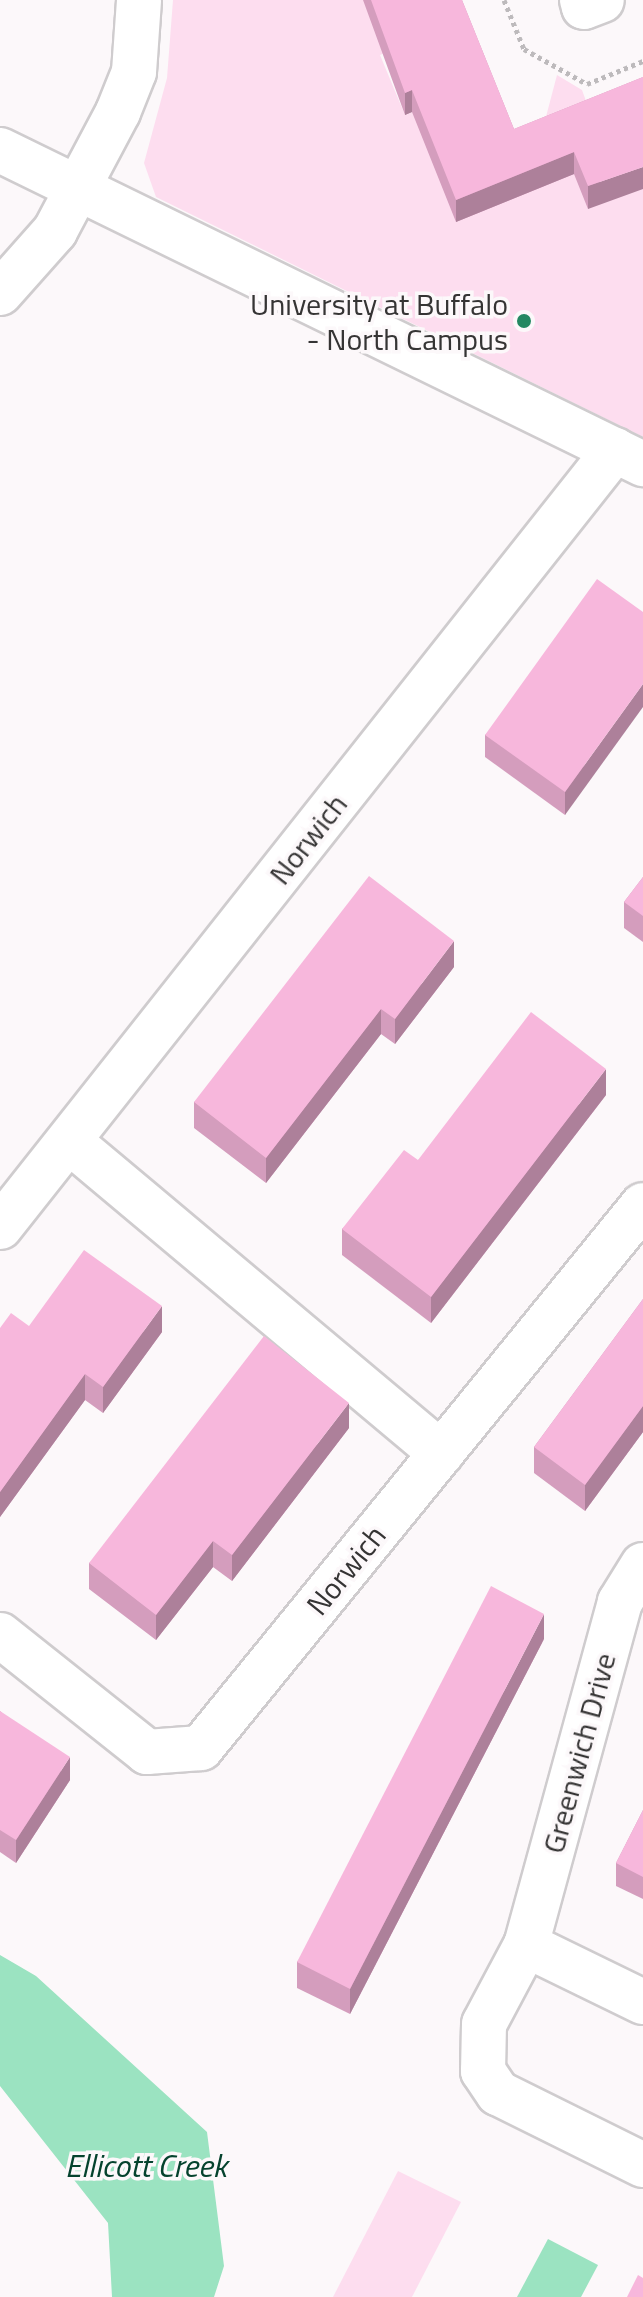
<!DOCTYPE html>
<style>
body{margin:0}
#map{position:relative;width:643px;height:2297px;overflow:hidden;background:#fcf8fa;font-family:"Titillium Web",sans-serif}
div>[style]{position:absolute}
.green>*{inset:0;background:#fdddef}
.water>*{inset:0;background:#9be3c1}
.path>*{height:5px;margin-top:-2.5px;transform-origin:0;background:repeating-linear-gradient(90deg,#bdbabc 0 4px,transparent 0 8px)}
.roads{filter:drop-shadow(2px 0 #cfccce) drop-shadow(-2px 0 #cfccce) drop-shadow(0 2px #cfccce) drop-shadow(0 -2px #cfccce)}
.minor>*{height:44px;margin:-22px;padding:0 22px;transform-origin:22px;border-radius:22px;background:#fff}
.wall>*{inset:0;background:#d49dbd}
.shaded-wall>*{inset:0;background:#ad809a}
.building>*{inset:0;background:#f7b7dc}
.dots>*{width:22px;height:22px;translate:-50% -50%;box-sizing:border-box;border:4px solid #fcf8fa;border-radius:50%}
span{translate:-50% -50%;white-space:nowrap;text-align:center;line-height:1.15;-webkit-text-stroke:7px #fcf8fa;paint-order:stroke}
.poi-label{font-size:30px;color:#353434}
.right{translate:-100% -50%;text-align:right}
.street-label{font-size:30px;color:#353434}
.water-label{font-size:32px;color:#05432e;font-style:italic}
</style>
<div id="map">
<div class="green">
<i style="clip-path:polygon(173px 0,379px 0,399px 47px,380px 55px,405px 115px,423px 108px,538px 147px,557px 75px,582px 90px,593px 120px,643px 172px,643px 437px,156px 197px,144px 163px,167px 78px)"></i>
<i style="clip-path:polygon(398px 2171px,461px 2202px,412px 2297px,333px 2297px)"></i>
</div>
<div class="water">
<i style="clip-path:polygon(0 1955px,36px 1976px,207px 2132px,224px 2266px,214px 2297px,112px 2297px,108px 2223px,0 2086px)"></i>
<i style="clip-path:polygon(548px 2239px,598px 2265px,581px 2297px,517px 2297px)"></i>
</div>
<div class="path">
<i style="left:504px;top:0;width:53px;rotate:67.8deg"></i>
<i style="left:524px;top:49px;width:72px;rotate:29.1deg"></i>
<i style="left:587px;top:84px;width:61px;rotate:-22.3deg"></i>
</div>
<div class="roads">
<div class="minor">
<i style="left:582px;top:0;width:7px;rotate:74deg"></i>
<i style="left:584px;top:7px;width:19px;rotate:-21deg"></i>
<i style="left:0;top:150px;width:716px;rotate:26.03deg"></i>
<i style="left:0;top:293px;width:83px;rotate:-48.4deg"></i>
<i style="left:55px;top:231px;width:135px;rotate:-62.1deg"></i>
<i style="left:118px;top:112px;width:43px;rotate:-68.2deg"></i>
<i style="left:134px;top:72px;width:72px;rotate:-86deg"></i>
<i style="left:69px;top:1141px;width:486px;rotate:40deg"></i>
<i style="left:0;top:1227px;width:991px;rotate:-51.64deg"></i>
<i style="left:643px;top:1565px;width:44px;rotate:121.9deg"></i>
<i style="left:620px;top:1602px;width:356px;rotate:105.3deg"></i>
<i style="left:526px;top:1945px;width:89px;rotate:118deg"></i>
<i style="left:484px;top:2024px;width:47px;rotate:91.2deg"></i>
<i style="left:483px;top:2071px;width:27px;rotate:56deg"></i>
<i style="left:498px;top:2093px;width:162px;rotate:26.4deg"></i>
<i style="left:0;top:1635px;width:188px;rotate:38.5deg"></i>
<i style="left:147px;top:1752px;width:54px;rotate:-4.2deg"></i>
<i style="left:201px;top:1748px;width:700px;rotate:-50.85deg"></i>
<i style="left:526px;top:1945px;width:130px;rotate:26deg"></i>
</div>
</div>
<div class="wall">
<i style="clip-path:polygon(363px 0,462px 0,514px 129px,643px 77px,588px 209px,574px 174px,456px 222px,412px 112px,405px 115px)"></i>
<i style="clip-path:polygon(643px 612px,565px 815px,485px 757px,485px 735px)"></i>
<i style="clip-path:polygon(643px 877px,643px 942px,624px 928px,624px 902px)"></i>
<i style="clip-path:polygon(454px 967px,395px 1044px,381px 1034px,266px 1183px,194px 1128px,194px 1102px)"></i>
<i style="clip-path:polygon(606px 1095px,431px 1323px,342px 1255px,342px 1229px,418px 1160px)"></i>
<i style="clip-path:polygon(643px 1299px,643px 1432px,585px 1511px,534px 1473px,534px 1447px)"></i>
<i style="clip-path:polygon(0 1328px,162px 1332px,103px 1413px,85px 1400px,0 1517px)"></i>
<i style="clip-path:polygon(349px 1428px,232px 1581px,213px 1567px,156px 1640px,89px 1589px,89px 1563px)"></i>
<i style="clip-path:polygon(544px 1639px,350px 2014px,297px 1988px,297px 1962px)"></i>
<i style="clip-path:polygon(0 1711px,70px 1780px,16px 1863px,0 1852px)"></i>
<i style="clip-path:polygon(643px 1810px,643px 1899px,616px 1886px,616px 1863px)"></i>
</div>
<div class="shaded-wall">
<i style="clip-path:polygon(412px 90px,412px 112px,405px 115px,405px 93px)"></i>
<i style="clip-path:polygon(574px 152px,574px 174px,456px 222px,456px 200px)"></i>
<i style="clip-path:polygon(643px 167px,643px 189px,588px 209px,588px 186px)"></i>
<i style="clip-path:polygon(643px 684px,643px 707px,565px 815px,565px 792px)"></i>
<i style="clip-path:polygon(454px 941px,454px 967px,395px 1044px,395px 1019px)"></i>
<i style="clip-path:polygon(381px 1009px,381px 1034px,266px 1183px,266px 1158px)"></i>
<i style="clip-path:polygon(606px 1069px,606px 1095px,431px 1323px,431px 1297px)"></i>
<i style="clip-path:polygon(162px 1306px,162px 1332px,103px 1413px,103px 1387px)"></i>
<i style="clip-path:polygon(85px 1374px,85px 1400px,0 1517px,0 1492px)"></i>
<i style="clip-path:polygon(349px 1403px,349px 1428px,232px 1581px,232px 1555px)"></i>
<i style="clip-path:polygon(643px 1406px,643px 1432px,585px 1511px,585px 1485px)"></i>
<i style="clip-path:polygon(213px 1541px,213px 1567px,156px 1640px,156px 1615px)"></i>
<i style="clip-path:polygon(544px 1614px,544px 1639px,350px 2014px,350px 1989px)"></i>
<i style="clip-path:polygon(70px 1757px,70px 1780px,16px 1863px,16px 1840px)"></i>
</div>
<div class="building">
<i style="clip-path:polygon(371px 0,462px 0,514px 129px,643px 77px,643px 167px,588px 186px,574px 152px,456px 200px,412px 90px,405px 93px)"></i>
<i style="clip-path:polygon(597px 579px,643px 612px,643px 684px,565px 792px,485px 735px)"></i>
<i style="clip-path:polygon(369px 876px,454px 941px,395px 1019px,381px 1009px,266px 1158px,194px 1102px)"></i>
<i style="clip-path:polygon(643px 877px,643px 916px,624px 902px)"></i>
<i style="clip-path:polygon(531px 1012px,606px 1069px,431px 1297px,342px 1229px,404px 1150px,418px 1160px)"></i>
<i style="clip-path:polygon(84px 1250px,162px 1306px,103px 1387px,85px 1374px,0 1492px,0 1328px,11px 1313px,29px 1326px)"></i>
<i style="clip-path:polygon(643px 1299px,643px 1406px,585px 1485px,534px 1447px)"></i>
<i style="clip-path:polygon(264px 1336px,349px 1403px,232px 1555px,213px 1541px,156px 1615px,89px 1563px)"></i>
<i style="clip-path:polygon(491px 1586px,544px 1614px,350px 1989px,297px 1962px)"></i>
<i style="clip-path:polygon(0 1711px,70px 1757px,16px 1840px,0 1830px)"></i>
<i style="clip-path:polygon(643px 1810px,643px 1877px,616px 1863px)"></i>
<i style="clip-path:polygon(638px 2275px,643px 2278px,643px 2297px,627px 2297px)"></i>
</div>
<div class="dots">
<i style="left:524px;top:321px;background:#248862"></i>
</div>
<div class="poi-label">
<span class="right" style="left:508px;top:321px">University at Buffalo<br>- North Campus</span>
</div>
<div class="street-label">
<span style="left:308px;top:839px;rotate:-52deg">Norwich</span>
<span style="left:346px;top:1570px;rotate:-51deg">Norwich</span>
<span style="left:579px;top:1753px;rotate:-75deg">Greenwich Drive</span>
</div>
<div class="water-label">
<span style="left:146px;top:2165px">Ellicott Creek</span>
</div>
</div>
